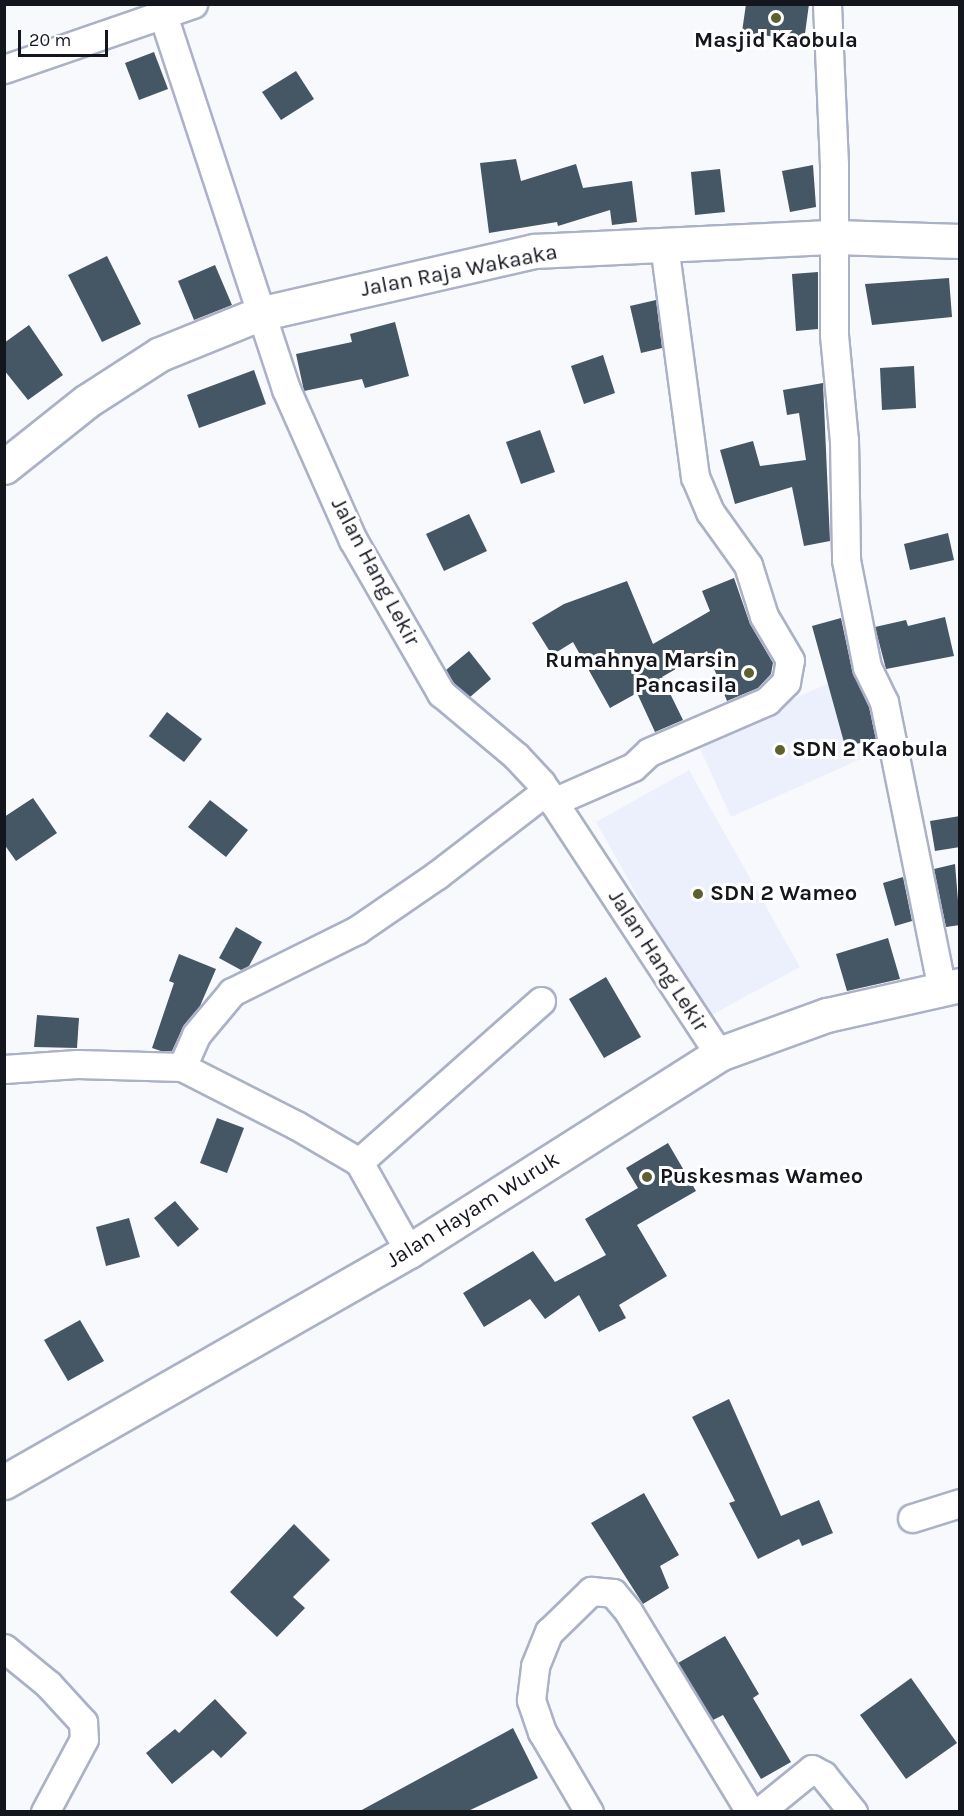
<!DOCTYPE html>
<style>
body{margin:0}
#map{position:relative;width:964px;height:1816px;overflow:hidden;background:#f8f9fd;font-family:Karla,sans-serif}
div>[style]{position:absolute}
.built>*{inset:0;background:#ecf0fc}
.building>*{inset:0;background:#455664}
.roads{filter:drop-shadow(2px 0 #abb1c6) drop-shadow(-2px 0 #abb1c6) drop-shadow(0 2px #abb1c6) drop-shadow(0 -2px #abb1c6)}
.minor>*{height:27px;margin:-13.5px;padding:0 13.5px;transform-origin:13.5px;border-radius:13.5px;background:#fff}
.tertiary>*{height:33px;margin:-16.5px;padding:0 16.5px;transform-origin:16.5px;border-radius:16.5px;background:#fff}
.dots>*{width:16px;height:16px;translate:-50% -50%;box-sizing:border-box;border:3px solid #fff;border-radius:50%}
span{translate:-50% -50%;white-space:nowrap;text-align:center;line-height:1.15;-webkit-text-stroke:6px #fff;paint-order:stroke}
.poi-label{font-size:22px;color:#14161e;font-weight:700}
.right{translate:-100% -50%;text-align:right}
.left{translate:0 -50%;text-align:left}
.street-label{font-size:22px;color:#14161e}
.frame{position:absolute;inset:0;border:6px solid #14161e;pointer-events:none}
.scale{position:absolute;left:18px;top:30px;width:90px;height:27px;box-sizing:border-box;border:3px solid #14161e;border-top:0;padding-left:8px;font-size:18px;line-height:21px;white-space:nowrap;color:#14161e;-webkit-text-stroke:4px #fff;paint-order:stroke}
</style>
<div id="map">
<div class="built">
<i style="clip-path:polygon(829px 683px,863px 758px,731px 817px,697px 742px)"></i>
<i style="clip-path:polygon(689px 770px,800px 967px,706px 1018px,596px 822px)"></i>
</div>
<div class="building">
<i style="clip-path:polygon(746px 4px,809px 4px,804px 41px,742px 32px)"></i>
<i style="clip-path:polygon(154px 52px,168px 89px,139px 100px,125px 63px)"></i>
<i style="clip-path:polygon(296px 71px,314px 99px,281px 120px,262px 92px)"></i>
<i style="clip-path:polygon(516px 159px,521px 181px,576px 164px,583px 188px,632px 181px,637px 222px,612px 225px,610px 210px,558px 226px,557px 222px,489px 233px,480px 163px)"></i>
<i style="clip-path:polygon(813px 165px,816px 207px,790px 212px,782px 171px)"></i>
<i style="clip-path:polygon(720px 169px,725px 212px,695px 215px,691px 172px)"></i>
<i style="clip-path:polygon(107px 256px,141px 324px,102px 342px,68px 275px)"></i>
<i style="clip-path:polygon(215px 265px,232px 305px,194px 320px,178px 281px)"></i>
<i style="clip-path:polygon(818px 272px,818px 329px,796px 331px,792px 274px)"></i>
<i style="clip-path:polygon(949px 278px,952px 317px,872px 325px,865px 284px)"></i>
<i style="clip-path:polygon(656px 300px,662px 348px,641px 353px,630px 306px)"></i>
<i style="clip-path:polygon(395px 322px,409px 376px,365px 388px,362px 379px,304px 391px,296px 354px,352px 342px,350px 334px)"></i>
<i style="clip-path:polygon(29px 325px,63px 375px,28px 400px,4px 370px,4px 343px)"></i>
<i style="clip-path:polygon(603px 355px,615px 393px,584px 404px,571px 366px)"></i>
<i style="clip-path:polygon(914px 366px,916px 408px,882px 410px,880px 368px)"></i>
<i style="clip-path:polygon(254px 370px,266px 404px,199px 428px,187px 395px)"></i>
<i style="clip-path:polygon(823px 383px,830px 541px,804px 546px,792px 487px,735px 504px,720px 450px,753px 441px,760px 466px,806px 460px,799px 413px,787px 415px,783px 390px)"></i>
<i style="clip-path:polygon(540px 430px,555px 472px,521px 484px,506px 442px)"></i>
<i style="clip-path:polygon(469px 514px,487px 551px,444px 571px,426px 534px)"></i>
<i style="clip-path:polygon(948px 533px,954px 560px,910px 570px,904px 544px)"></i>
<i style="clip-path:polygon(734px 578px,750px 624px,773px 663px,771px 674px,758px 688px,727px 701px,707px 651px,662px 677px,683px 720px,655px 732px,637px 693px,610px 708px,573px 642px,552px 655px,532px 623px,564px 604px,627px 581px,653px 644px,710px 611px,702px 591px)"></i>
<i style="clip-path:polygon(945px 617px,954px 656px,886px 669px,875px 627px,906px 620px,908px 626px)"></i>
<i style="clip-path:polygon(841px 618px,852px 670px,869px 707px,876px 740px,845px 746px,812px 626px)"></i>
<i style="clip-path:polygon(469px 651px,491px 679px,470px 697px,453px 683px,446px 670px)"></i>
<i style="clip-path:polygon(167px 712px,202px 739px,184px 762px,149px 736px)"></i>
<i style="clip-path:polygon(33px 798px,57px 833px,16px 861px,4px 844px,4px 817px)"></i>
<i style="clip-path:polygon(210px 800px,248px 830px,226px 857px,188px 827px)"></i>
<i style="clip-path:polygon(960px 816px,960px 847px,935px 851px,930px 821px)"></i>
<i style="clip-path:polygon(955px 864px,960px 925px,946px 927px,934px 869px)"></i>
<i style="clip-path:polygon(903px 877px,912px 921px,895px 926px,883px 883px)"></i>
<i style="clip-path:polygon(236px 927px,262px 942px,249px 966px,241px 970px,219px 958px)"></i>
<i style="clip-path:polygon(888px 938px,900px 979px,847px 991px,836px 954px)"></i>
<i style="clip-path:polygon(179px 954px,216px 969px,200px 1006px,184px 1025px,172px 1051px,161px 1051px,152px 1048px,174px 983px,169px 981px)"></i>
<i style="clip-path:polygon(606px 977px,641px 1037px,604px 1058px,569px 999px)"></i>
<i style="clip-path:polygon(37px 1015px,79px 1018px,77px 1048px,34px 1047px)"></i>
<i style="clip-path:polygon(217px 1118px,244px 1128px,227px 1173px,200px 1163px)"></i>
<i style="clip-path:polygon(668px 1143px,696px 1191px,637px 1225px,667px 1276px,619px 1305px,626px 1318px,599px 1332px,579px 1295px,545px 1319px,530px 1299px,484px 1327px,463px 1293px,533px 1251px,555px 1282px,606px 1255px,585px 1219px,638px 1188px,626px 1168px)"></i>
<i style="clip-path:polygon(175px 1201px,199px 1229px,178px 1247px,154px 1218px)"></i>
<i style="clip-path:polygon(129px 1218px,140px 1257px,106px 1266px,96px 1227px)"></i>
<i style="clip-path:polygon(80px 1320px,104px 1361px,68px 1381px,44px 1340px)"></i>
<i style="clip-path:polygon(729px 1399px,781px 1516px,819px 1500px,833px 1533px,802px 1546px,799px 1539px,758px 1559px,729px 1503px,735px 1501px,692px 1417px)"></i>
<i style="clip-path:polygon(644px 1493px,679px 1555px,660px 1566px,669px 1588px,643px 1604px,591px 1523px)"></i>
<i style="clip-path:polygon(294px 1524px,330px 1560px,293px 1597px,305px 1608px,277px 1637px,230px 1592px)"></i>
<i style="clip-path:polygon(725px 1636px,759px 1694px,753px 1698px,791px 1762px,761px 1779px,723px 1715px,713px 1720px,678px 1663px)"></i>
<i style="clip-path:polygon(911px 1678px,957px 1743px,906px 1779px,860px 1715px)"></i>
<i style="clip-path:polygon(215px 1699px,247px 1733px,221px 1758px,213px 1750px,172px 1784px,146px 1753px,175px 1729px,179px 1733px)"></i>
<i style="clip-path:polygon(513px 1728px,538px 1778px,466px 1812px,358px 1812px)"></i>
</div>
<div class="roads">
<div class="minor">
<i style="left:827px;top:4px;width:160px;rotate:87.5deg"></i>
<i style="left:834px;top:164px;width:171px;rotate:90deg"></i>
<i style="left:834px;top:335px;width:105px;rotate:84.6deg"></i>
<i style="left:844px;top:440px;width:120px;rotate:89deg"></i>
<i style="left:846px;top:560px;width:109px;rotate:78.9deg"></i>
<i style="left:867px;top:667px;width:39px;rotate:64deg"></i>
<i style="left:884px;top:702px;width:293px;rotate:78.6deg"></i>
<i style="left:163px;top:15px;width:394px;rotate:71.8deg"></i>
<i style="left:286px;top:389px;width:165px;rotate:66.1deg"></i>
<i style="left:353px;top:540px;width:177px;rotate:60.1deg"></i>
<i style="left:441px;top:693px;width:98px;rotate:40deg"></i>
<i style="left:516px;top:756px;width:37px;rotate:47deg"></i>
<i style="left:541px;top:783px;width:324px;rotate:56.7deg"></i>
<i style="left:4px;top:69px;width:200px;rotate:-19deg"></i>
<i style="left:553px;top:802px;width:87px;rotate:-23.6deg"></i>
<i style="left:633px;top:767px;width:22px;rotate:-43deg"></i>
<i style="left:649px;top:752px;width:129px;rotate:-23.4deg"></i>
<i style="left:767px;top:701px;width:27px;rotate:-45deg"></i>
<i style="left:786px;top:682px;width:22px;rotate:-80deg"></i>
<i style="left:790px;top:660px;width:51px;rotate:-120.6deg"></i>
<i style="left:764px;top:616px;width:53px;rotate:-107.4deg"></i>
<i style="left:748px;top:565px;width:65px;rotate:-125.6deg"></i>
<i style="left:710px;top:512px;width:38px;rotate:-113deg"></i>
<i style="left:695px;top:477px;width:235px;rotate:-97.6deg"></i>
<i style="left:182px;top:1067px;width:35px;rotate:-66deg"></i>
<i style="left:196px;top:1035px;width:56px;rotate:-50.1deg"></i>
<i style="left:232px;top:992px;width:140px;rotate:-26.4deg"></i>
<i style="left:357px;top:930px;width:97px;rotate:-34.5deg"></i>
<i style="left:437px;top:875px;width:138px;rotate:-37.6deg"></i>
<i style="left:4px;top:1069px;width:73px;rotate:-3.9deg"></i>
<i style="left:77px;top:1064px;width:105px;rotate:1.6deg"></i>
<i style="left:182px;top:1067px;width:128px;rotate:27deg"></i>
<i style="left:296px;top:1125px;width:73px;rotate:30.4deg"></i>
<i style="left:359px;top:1162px;width:243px;rotate:-41.5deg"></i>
<i style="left:359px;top:1162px;width:102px;rotate:60.7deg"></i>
<i style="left:912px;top:1518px;width:50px;rotate:-17.4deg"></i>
<i style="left:4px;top:1648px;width:57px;rotate:39.3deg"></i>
<i style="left:48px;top:1684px;width:52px;rotate:47.4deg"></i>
<i style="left:83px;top:1722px;width:17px;rotate:87deg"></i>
<i style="left:84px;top:1739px;width:83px;rotate:118.1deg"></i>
<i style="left:589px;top:1812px;width:93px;rotate:-120.4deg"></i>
<i style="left:542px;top:1732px;width:34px;rotate:-109deg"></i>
<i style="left:531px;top:1700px;width:34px;rotate:-83deg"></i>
<i style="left:535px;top:1666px;width:37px;rotate:-68deg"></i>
<i style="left:549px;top:1632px;width:59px;rotate:-44.3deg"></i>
<i style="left:591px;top:1591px;width:22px;rotate:5deg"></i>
<i style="left:613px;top:1593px;width:23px;rotate:50deg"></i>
<i style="left:628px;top:1611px;width:235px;rotate:58.7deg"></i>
<i style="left:759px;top:1812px;width:68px;rotate:-39.1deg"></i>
<i style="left:812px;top:1769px;width:13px;rotate:29deg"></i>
<i style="left:823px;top:1775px;width:48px;rotate:51deg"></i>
</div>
<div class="tertiary">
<i style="left:4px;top:467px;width:106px;rotate:-38.5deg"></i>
<i style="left:87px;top:401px;width:87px;rotate:-32.8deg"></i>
<i style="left:160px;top:354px;width:107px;rotate:-22deg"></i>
<i style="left:259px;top:314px;width:282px;rotate:-12.9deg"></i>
<i style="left:534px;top:251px;width:301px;rotate:-2.7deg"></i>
<i style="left:835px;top:237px;width:125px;rotate:1.8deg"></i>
<i style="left:4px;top:1482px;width:466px;rotate:-29.7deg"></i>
<i style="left:409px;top:1251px;width:367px;rotate:-32.4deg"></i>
<i style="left:719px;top:1054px;width:115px;rotate:-19.9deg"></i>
<i style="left:827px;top:1015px;width:136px;rotate:-12.7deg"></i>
</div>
</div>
<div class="dots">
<i style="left:776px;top:18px;background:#5d612e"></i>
<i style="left:749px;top:673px;background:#5d612e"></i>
<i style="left:780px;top:750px;background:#5d612e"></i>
<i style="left:698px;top:894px;background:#5d612e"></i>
<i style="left:647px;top:1177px;background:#5d612e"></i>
</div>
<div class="poi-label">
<span style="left:776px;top:41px">Masjid Kaobula</span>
<span class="right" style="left:737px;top:673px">Rumahnya Marsin<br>Pancasila</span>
<span class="left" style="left:792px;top:750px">SDN 2 Kaobula</span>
<span class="left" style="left:710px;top:894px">SDN 2 Wameo</span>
<span class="left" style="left:660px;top:1177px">Puskesmas Wameo</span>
</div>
<div class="street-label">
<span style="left:459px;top:271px;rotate:-11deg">Jalan Raja Wakaaka</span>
<span style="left:375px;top:572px;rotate:62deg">Jalan Hang Lekir</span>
<span style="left:658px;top:961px;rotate:57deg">Jalan Hang Lekir</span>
<span style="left:473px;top:1210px;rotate:-32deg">Jalan Hayam Wuruk</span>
</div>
<div class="frame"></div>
<div class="scale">20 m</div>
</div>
